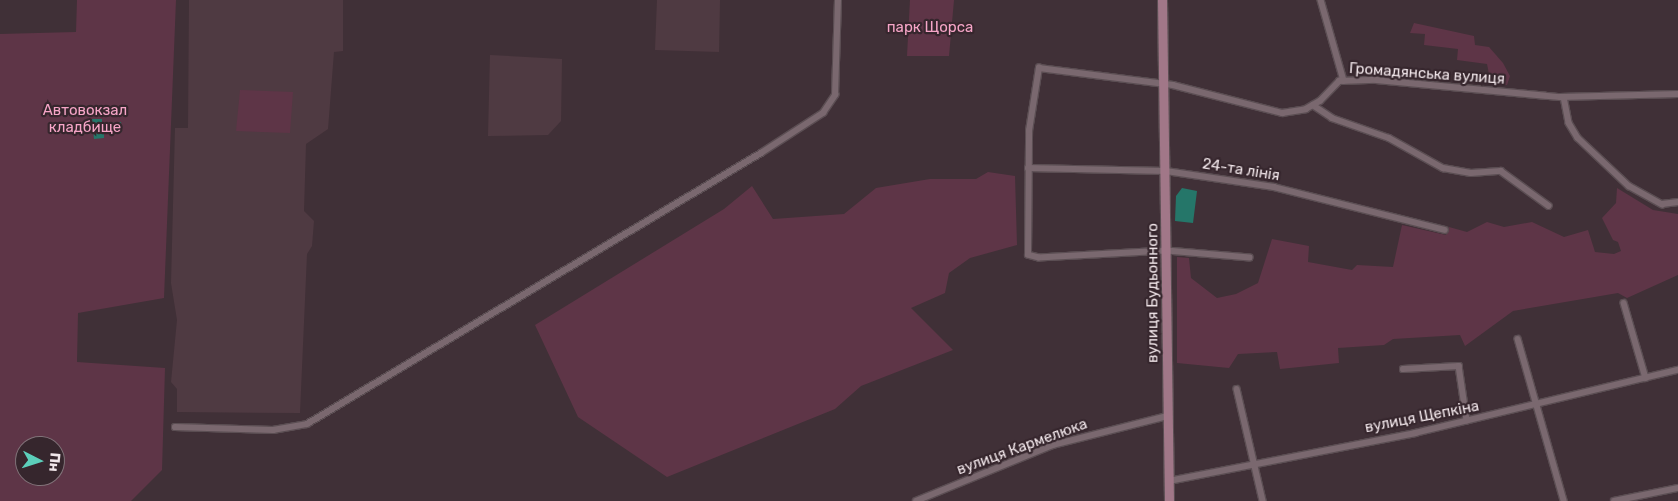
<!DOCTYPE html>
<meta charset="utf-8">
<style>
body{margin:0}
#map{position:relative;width:1678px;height:501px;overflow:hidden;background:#403037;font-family:Rubik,sans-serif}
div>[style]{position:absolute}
.built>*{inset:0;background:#4f3a42}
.green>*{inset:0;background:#5e3547}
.building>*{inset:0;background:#257669}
.roads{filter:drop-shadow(1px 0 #5b4e53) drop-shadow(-1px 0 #5b4e53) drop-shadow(0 1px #5b4e53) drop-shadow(0 -1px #5b4e53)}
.minor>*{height:5.5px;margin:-2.75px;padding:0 2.75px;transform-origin:2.75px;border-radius:2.75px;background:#7a686f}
.secondary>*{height:9px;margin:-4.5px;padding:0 4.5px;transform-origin:4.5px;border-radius:4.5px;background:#a17788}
span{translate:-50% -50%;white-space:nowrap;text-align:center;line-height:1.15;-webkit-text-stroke:4.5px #36262d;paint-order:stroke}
.park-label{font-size:15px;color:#f6a5c7}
.street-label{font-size:15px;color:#f1e6ea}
.north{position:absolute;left:15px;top:436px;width:50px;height:50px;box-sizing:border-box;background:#36262d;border:1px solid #817379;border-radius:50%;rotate:95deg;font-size:14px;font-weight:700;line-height:20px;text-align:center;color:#f1e6ea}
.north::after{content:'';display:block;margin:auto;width:18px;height:22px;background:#5cceba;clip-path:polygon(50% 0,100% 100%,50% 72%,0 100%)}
</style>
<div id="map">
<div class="built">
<i style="clip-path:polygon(189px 0,343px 0,343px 51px,334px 52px,328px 129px,306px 144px,304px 211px,314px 221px,312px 246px,307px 254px,300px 413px,177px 412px,177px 389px,171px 382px,177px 320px,171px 283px,175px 128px,188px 128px)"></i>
<i style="clip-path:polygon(657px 0,720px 0,719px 52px,655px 50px)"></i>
<i style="clip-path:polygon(490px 55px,562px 59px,561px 121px,548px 135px,488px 136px)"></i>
</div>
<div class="green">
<i style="clip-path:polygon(evenodd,77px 0,176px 0,164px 298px,78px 313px,77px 362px,165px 368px,162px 470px,131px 501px,0 501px,0 34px,76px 32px,77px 0,25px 446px,55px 446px,55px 476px,25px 476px,25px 446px)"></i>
<i style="clip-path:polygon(910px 0,954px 0,949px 56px,907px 56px)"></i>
<i style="clip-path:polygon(1414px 23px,1474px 36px,1475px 45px,1489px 47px,1503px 63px,1510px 76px,1507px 85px,1491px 84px,1487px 64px,1457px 60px,1458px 49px,1424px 45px,1425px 34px,1410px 33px)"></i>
<i style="clip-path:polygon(240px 90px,293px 92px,290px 133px,236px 131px)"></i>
<i style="clip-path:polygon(988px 172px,1015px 176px,1017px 245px,970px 258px,949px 273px,945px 293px,911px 308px,953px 350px,861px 386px,835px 409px,667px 477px,578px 417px,535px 325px,724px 209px,752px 186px,773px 219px,844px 214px,876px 188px,930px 179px,976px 179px)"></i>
<i style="clip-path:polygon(1617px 188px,1653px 210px,1678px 214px,1678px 275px,1627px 298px,1618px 293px,1513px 311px,1465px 346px,1460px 335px,1393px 339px,1384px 345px,1338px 348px,1339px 363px,1280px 369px,1277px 352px,1238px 354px,1229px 368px,1177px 363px,1177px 257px,1189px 258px,1191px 278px,1217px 298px,1236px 294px,1258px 283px,1272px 239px,1309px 246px,1308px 262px,1352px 270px,1357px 265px,1393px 267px,1402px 225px,1446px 235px,1449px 227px,1467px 232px,1487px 222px,1504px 227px,1532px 222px,1564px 237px,1588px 230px,1595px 252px,1614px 254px,1621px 251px,1618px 242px,1613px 240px,1602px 218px,1616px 203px)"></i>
</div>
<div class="building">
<i style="clip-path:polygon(92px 119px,102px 119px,102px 124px,121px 122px,122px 132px,104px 134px,104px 138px,94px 139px)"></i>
<i style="clip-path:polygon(1182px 188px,1197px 191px,1193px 223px,1175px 221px,1176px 196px)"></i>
</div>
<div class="roads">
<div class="minor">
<i style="left:1321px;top:0;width:84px;rotate:74.1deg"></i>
<i style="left:1564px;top:97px;width:26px;rotate:79deg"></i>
<i style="left:1569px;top:123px;width:17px;rotate:59deg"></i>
<i style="left:1578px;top:138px;width:70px;rotate:43.3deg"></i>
<i style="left:1629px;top:186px;width:38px;rotate:29deg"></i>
<i style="left:1662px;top:204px;width:16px;rotate:-7deg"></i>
<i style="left:1313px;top:105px;width:23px;rotate:34deg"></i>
<i style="left:1332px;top:118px;width:60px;rotate:19.3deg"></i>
<i style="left:1389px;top:138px;width:62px;rotate:29.1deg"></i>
<i style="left:1443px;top:168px;width:28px;rotate:10deg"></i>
<i style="left:1471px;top:173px;width:30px;rotate:-4deg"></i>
<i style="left:1501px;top:171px;width:59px;rotate:36.1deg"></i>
<i style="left:1028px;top:168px;width:138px;rotate:1.2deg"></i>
<i style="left:1166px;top:171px;width:109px;rotate:8.4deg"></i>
<i style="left:1274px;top:187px;width:176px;rotate:14.1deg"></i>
<i style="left:1250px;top:258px;width:83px;rotate:-175.2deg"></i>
<i style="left:1167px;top:251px;width:128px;rotate:176.9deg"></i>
<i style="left:1039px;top:258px;width:11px;rotate:-165deg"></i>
<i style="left:1028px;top:255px;width:124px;rotate:-89.5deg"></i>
<i style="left:1029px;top:131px;width:64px;rotate:-81deg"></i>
<i style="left:1039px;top:68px;width:135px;rotate:7.2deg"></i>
<i style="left:1173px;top:85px;width:113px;rotate:14.4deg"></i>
<i style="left:1282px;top:113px;width:24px;rotate:-9deg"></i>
<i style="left:1306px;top:109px;width:16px;rotate:-30deg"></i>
<i style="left:1320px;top:101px;width:28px;rotate:-46deg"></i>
<i style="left:1339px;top:81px;width:37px;rotate:-2deg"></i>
<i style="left:1376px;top:80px;width:185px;rotate:5.3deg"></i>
<i style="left:1560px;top:97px;width:118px;rotate:-1.5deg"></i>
<i style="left:1624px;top:303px;width:78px;rotate:73.7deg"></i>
<i style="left:1518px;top:339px;width:168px;rotate:74.1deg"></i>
<i style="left:1403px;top:369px;width:56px;rotate:-3.1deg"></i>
<i style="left:1459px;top:366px;width:55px;rotate:81.6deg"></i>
<i style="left:1237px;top:389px;width:115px;rotate:76.9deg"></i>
<i style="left:175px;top:427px;width:98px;rotate:1.8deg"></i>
<i style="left:273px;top:430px;width:35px;rotate:-10deg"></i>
<i style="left:307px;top:424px;width:529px;rotate:-30.83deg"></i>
<i style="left:761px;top:153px;width:74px;rotate:-32.8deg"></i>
<i style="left:823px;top:113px;width:22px;rotate:-56deg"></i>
<i style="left:835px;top:95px;width:95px;rotate:-88.2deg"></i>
<i style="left:1169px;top:481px;width:251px;rotate:-11deg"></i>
<i style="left:1415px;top:433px;width:270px;rotate:-13.5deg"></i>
<i style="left:916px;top:501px;width:148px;rotate:-22.2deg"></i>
<i style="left:1053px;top:445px;width:119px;rotate:-14.2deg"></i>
<i style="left:1614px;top:501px;width:65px;rotate:-11.5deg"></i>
</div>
<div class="secondary">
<i style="left:1162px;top:0;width:501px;rotate:89.2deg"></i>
</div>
</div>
<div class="park-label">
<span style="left:930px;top:28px">парк Щорса</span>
<span style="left:85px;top:119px">Автовокзал<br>кладбище</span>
</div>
<div class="street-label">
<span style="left:1427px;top:74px;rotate:4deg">Громадянська вулиця</span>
<span style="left:1241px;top:170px;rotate:9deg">24-та лінія</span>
<span style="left:1153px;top:293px;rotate:-90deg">вулиця Будьонного</span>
<span style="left:1422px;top:417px;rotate:-11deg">вулиця Щепкіна</span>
<span style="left:1022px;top:447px;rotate:-20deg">вулиця Кармелюка</span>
</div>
<div class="north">Пн</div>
</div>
